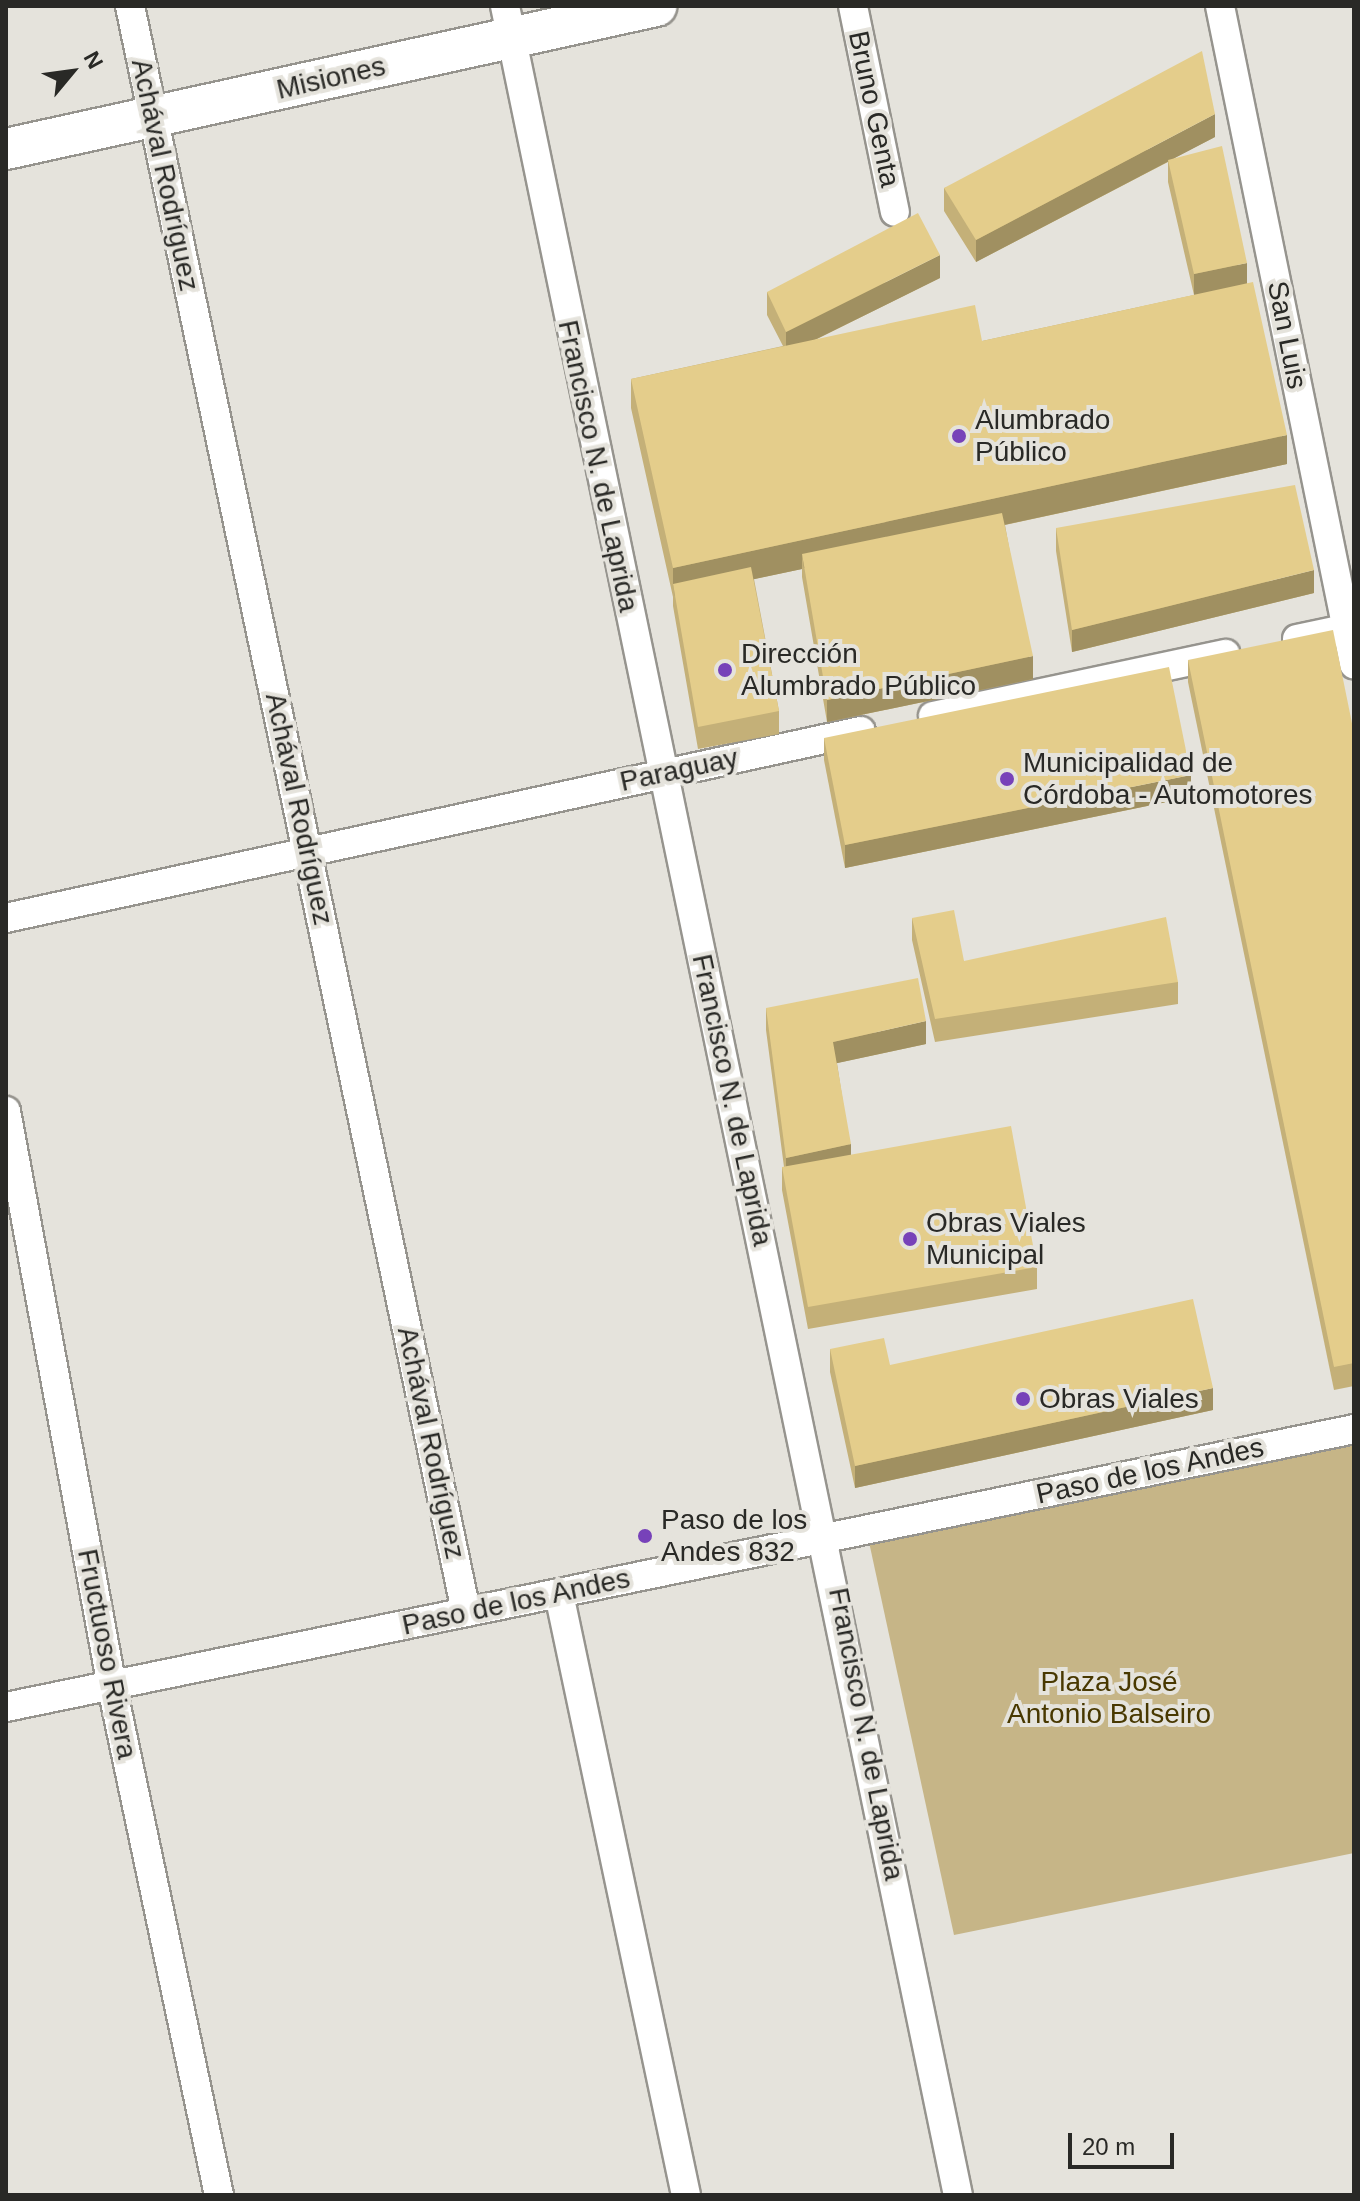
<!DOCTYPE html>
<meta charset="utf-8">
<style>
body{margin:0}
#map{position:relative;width:1360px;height:2201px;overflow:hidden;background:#e5e3dc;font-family:Arial,sans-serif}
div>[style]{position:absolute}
.green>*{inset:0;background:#c6b587}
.roads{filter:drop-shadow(2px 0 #96948e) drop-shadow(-2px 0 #96948e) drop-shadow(0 2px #96948e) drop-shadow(0 -2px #96948e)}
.street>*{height:28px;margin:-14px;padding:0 14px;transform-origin:14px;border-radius:14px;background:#fff}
.secondary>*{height:40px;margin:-20px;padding:0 20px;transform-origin:20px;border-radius:20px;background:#fff}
.wall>*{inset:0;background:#c4b078}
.shaded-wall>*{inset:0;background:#a09061}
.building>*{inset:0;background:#e4cd8b}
.dots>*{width:22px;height:22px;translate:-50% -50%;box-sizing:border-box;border:4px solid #e5e3dc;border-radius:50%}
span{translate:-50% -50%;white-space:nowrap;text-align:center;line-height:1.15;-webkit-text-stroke:8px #e5e3dc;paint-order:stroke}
.street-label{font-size:28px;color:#292926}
.poi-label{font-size:28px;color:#292926}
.left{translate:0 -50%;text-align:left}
.park-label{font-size:28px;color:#483800}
.frame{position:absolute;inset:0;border:8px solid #292926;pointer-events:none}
.north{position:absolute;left:32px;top:32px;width:80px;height:80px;-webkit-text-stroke:6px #e5e3dc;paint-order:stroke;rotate:61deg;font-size:22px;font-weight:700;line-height:32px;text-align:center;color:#292926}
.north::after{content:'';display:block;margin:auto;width:28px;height:36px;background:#292926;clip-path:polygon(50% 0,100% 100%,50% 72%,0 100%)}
.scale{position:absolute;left:1068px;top:2133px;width:106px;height:36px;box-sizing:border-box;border:4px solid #292926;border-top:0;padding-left:10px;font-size:24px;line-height:28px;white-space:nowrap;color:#292926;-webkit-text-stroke:6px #e5e3dc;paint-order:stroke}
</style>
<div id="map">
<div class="green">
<i style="clip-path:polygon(1354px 1442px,1354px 1853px,954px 1935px,869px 1542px)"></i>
</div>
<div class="roads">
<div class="street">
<i style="left:130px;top:6px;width:1641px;rotate:78.18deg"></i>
<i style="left:505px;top:6px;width:2235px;rotate:78.31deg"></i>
<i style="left:853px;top:6px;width:210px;rotate:78.5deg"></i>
<i style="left:1220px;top:6px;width:672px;rotate:78.49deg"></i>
<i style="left:1297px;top:639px;width:58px;rotate:-11.9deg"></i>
<i style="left:933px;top:716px;width:299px;rotate:-12deg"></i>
<i style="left:6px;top:918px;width:875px;rotate:-12.34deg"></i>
<i style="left:6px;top:1111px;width:586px;rotate:79.57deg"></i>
<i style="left:112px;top:1687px;width:519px;rotate:78.11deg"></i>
<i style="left:559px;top:1594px;width:614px;rotate:78.07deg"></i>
<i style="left:6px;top:1707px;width:1376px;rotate:-11.65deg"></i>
</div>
<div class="secondary">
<i style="left:6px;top:149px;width:666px;rotate:-12.41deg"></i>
</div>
</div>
<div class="wall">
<i style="clip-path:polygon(1215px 137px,1174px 158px,1247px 283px,1287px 464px,1005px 525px,1033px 679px,827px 722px,802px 577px,802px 569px,754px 579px,779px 711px,779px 734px,698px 749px,673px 606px,673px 597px,631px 408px,631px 379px,783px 346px,767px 315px,767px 292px,940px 278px,815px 340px,982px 341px,1194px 295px,1168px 182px,1168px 162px,976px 262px,944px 211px,944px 188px)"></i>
<i style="clip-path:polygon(1056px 528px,1314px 593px,1072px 652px,1056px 551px)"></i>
<i style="clip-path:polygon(1188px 660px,1354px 733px,1354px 1386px,1334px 1390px,1188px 682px)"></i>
<i style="clip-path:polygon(824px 738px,1191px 797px,845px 868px,824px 760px)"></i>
<i style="clip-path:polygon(912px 918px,964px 961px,1178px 982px,1178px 1004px,935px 1042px,912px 940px)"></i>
<i style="clip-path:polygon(766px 1008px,926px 1044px,837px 1063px,851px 1155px,1037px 1267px,1037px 1289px,808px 1329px,782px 1190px,782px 1167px,784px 1167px,766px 1030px)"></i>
<i style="clip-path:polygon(830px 1349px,890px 1365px,1213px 1410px,855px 1488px,830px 1372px)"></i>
</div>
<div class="shaded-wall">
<i style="clip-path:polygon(1215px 114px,1215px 137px,976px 262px,976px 240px)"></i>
<i style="clip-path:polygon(940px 255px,940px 278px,786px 354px,786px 332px)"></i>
<i style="clip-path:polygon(1247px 263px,1247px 285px,1194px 296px,1194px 274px)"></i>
<i style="clip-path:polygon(1287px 435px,1287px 464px,804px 568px,802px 554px,802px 569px,675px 596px,673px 584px,673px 597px,673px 568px)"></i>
<i style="clip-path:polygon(1314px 570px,1314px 593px,1072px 652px,1072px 630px)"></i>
<i style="clip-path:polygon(1033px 656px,1033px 679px,827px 722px,827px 700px)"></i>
<i style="clip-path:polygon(1191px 775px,1191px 797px,845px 868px,845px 845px)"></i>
<i style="clip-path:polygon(926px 1021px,926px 1044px,833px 1064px,833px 1042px)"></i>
<i style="clip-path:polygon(851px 1144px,851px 1167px,786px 1180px,786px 1158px)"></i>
<i style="clip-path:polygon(1213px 1388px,1213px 1410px,855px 1488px,855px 1466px)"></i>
</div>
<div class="building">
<i style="clip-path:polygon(1202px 51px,1215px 114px,976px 240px,944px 188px)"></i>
<i style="clip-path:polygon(1222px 146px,1247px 263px,1194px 274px,1168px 160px)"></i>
<i style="clip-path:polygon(918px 213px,940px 255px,786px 332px,767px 292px)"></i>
<i style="clip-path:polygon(1253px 282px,1287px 435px,673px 568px,631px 379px,975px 305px,982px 341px)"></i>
<i style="clip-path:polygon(1295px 485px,1314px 570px,1072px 630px,1056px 528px)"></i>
<i style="clip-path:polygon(1002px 513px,1033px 656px,827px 700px,802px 554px)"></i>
<i style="clip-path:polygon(751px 567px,779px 711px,698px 727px,673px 584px)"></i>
<i style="clip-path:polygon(1333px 630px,1354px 733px,1354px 1363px,1334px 1367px,1188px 660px)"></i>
<i style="clip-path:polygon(1169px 667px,1191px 775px,845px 845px,824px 738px)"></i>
<i style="clip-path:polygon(954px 910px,964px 961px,1166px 917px,1178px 982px,935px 1019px,912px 918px)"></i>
<i style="clip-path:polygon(918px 978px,926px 1021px,833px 1042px,851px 1144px,786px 1158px,766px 1008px)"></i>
<i style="clip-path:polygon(1011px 1126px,1037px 1267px,808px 1307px,782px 1167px)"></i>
<i style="clip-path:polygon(1193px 1299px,1213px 1388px,855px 1466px,830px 1349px,884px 1338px,890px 1365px)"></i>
</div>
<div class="dots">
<i style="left:959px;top:436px;background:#7742b9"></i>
<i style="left:725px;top:670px;background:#7742b9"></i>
<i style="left:1007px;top:779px;background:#7742b9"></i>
<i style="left:910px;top:1239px;background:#7742b9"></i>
<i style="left:1023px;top:1399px;background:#7742b9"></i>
<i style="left:645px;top:1536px;background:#7742b9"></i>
</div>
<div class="street-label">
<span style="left:331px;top:78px;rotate:-13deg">Misiones</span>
<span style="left:874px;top:109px;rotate:78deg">Bruno Genta</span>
<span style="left:165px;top:175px;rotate:78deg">Achával Rodríguez</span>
<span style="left:1287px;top:335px;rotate:79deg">San Luis</span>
<span style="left:598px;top:466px;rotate:78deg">Francisco N. de Laprida</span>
<span style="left:679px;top:770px;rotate:-12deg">Paraguay</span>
<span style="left:299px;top:809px;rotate:78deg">Achával Rodríguez</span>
<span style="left:732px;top:1100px;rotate:78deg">Francisco N. de Laprida</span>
<span style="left:431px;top:1443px;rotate:78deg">Achával Rodríguez</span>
<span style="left:1150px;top:1471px;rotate:-12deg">Paso de los Andes</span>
<span style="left:516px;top:1602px;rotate:-12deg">Paso de los Andes</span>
<span style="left:107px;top:1654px;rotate:79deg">Fructuoso Rivera</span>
<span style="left:866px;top:1734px;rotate:79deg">Francisco N. de Laprida</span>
</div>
<div class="poi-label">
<span class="left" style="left:975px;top:436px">Alumbrado<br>Público</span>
<span class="left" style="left:741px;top:670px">Dirección<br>Alumbrado Público</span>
<span class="left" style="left:1023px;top:779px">Municipalidad de<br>Córdoba - Automotores</span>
<span class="left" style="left:926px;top:1239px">Obras Viales<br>Municipal</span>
<span class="left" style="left:1039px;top:1399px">Obras Viales</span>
<span class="left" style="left:661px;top:1536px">Paso de los<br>Andes 832</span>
</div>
<div class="park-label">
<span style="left:1109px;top:1698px">Plaza José<br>Antonio Balseiro</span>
</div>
<div class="frame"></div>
<div class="north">N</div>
<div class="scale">20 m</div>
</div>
